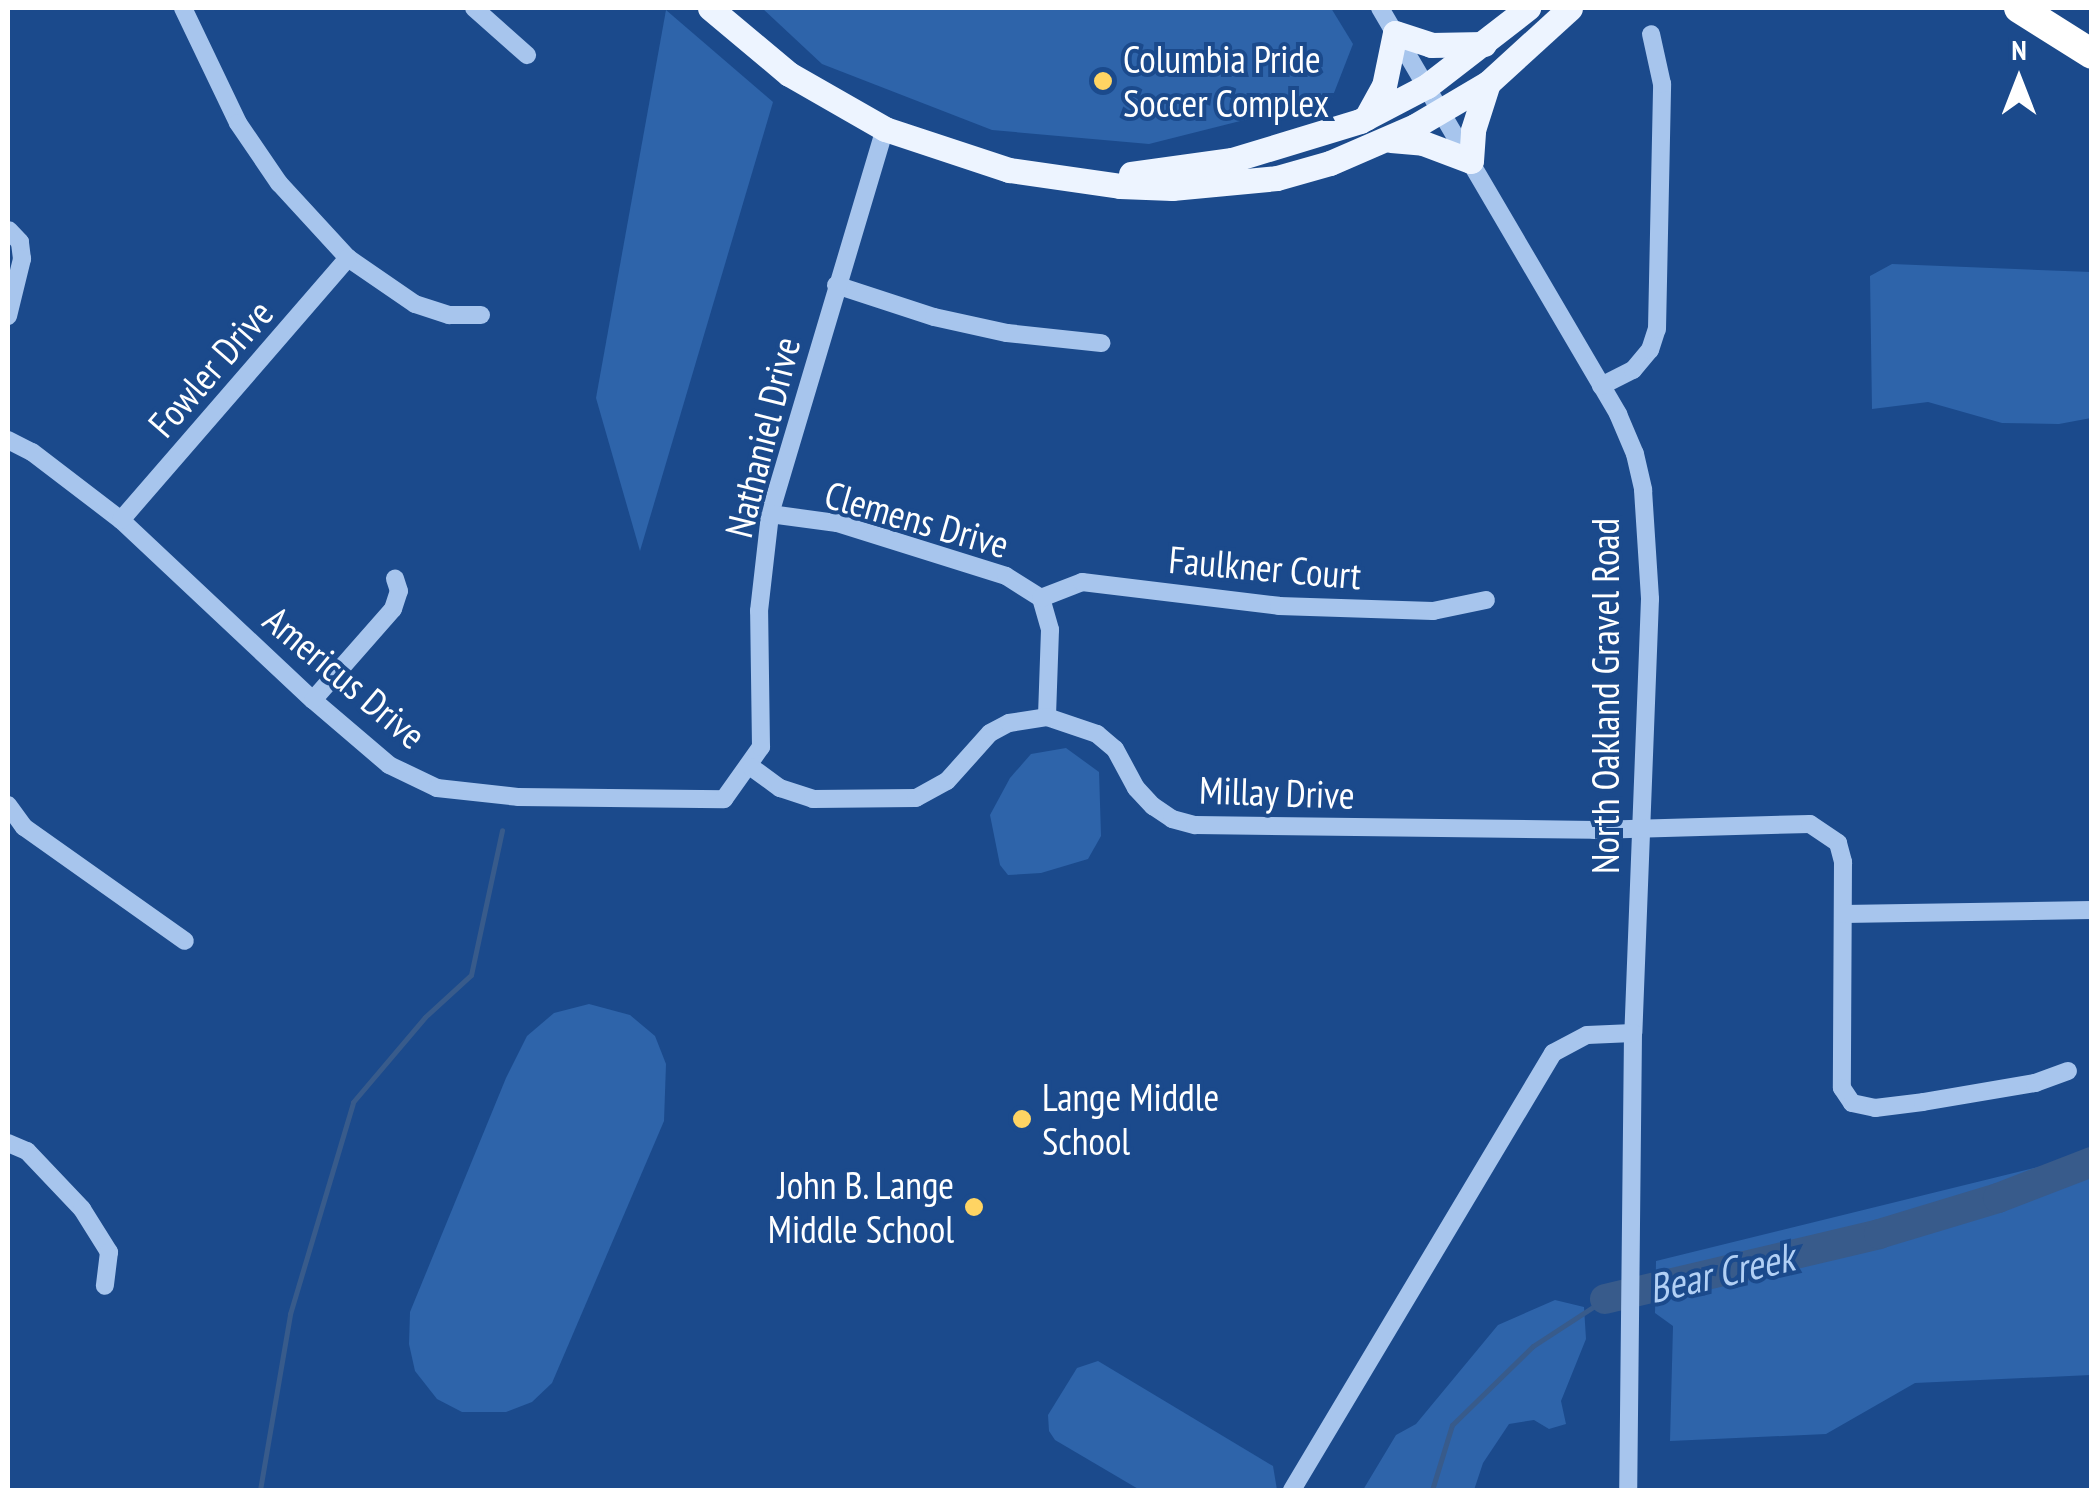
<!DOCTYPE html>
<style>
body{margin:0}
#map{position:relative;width:2099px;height:1498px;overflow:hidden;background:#1b4a8c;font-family:"PT Sans Narrow",sans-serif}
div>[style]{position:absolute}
.green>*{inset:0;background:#2e64aa}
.stream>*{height:5px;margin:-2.5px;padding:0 2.5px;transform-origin:2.5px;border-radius:2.5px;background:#385b8b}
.river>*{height:30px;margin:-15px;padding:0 15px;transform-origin:15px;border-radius:15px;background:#385b8b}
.minor>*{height:18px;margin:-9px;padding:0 9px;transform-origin:9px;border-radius:9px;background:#a7c5ed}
.major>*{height:25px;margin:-12.5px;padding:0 12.5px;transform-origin:12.5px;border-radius:12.5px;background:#edf4ff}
.highway>*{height:30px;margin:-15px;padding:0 15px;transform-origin:15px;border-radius:15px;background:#fff}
.dots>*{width:28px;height:28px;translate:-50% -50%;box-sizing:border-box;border:5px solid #1b4a8c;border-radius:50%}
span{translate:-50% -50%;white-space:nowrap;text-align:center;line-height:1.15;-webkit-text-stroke:8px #1b4a8c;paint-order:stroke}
.poi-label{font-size:38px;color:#fff}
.left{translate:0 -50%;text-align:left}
.right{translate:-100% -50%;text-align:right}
.street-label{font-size:38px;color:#fff}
.water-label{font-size:40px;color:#b2d0f5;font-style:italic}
.frame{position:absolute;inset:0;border:10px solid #fff;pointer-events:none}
.north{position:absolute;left:1969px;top:30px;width:100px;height:100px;-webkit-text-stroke:8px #1b4a8c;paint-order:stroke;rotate:0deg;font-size:28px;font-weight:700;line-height:40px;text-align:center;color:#fff}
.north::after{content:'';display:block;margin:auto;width:35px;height:45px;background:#fff;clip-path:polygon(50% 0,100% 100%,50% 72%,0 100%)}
</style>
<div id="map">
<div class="green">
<i style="clip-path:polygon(762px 8px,1331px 8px,1353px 44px,1332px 98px,1149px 144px,992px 130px,822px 64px)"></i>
<i style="clip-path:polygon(666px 10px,773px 102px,640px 551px,596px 398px)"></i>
<i style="clip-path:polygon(1892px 264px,2091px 272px,2091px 418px,2059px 424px,2002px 423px,1928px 402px,1872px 409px,1870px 276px)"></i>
<i style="clip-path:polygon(1066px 748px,1099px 772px,1101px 836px,1088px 859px,1041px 873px,1008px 875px,1000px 865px,990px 815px,1010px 778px,1031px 754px)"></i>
<i style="clip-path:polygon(589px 1004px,630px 1015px,655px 1036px,666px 1064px,664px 1121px,552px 1383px,532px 1402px,506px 1412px,462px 1412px,437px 1399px,415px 1371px,409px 1344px,410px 1312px,506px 1078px,527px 1036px,554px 1013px)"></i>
<i style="clip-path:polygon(2091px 1154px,2091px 1375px,1915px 1383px,1826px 1434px,1670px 1441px,1673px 1326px,1655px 1313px,1656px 1261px)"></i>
<i style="clip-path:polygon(1555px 1300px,1584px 1307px,1586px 1339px,1561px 1401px,1566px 1424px,1549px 1429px,1534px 1420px,1509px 1424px,1483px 1463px,1474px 1490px,1363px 1490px,1396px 1435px,1416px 1424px,1498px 1325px)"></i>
<i style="clip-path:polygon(1098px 1361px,1273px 1466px,1277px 1490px,1140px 1490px,1055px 1440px,1049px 1431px,1048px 1415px,1077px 1368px)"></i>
</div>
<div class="stream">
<i style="left:260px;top:1490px;width:179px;rotate:-80.3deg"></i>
<i style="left:290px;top:1314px;width:221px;rotate:-73.4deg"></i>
<i style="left:353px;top:1102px;width:111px;rotate:-49.7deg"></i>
<i style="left:425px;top:1017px;width:62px;rotate:-42.4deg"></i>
<i style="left:471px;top:975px;width:148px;rotate:-77.9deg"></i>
<i style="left:1432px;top:1490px;width:68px;rotate:-72.9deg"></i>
<i style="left:1452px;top:1425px;width:113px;rotate:-44.3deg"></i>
<i style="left:1533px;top:1346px;width:86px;rotate:-33.1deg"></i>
</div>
<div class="river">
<i style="left:1605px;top:1299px;width:282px;rotate:-13.3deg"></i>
<i style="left:1879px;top:1234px;width:124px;rotate:-16.8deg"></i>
<i style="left:1998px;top:1198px;width:101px;rotate:-21deg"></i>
</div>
<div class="minor">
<i style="left:183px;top:8px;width:127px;rotate:64.4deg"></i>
<i style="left:238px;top:123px;width:73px;rotate:55.7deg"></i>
<i style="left:279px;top:183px;width:102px;rotate:47.4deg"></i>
<i style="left:348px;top:258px;width:81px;rotate:34.5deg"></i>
<i style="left:415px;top:304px;width:36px;rotate:18deg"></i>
<i style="left:449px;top:315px;width:32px"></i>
<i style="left:474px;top:8px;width:71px;rotate:41.6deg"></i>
<i style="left:1380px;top:8px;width:471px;rotate:59.6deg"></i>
<i style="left:1618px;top:414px;width:43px;rotate:67deg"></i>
<i style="left:1635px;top:454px;width:37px;rotate:77deg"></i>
<i style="left:1643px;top:490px;width:109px;rotate:86.3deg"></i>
<i style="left:1650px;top:599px;width:434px;rotate:92.2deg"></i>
<i style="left:1633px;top:1033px;width:457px;rotate:90.6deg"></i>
<i style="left:836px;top:285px;width:103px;rotate:18.1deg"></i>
<i style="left:934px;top:317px;width:75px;rotate:12.4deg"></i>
<i style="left:1007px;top:333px;width:95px;rotate:6.1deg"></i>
<i style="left:8px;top:316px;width:59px;rotate:-76.2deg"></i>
<i style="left:22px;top:259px;width:17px;rotate:-97deg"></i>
<i style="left:20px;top:242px;width:16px;rotate:-133deg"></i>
<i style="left:1601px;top:386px;width:36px;rotate:-27deg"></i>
<i style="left:1633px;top:370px;width:26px;rotate:-50deg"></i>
<i style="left:1650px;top:350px;width:22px;rotate:-72deg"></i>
<i style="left:1657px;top:329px;width:245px;rotate:-88.8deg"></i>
<i style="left:1662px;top:84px;width:51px;rotate:-102.4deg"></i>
<i style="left:8px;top:440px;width:27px;rotate:27deg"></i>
<i style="left:32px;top:452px;width:112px;rotate:37.4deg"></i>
<i style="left:121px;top:520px;width:263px;rotate:43.2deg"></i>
<i style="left:313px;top:700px;width:100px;rotate:40.5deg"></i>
<i style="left:389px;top:765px;width:53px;rotate:25.6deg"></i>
<i style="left:437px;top:788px;width:81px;rotate:6.3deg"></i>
<i style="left:518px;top:797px;width:206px;rotate:0.6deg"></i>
<i style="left:724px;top:799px;width:64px;rotate:-54.6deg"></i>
<i style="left:761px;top:747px;width:136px;rotate:-90.8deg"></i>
<i style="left:759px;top:611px;width:98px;rotate:-83.5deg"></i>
<i style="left:770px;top:514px;width:402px;rotate:-73.4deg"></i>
<i style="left:770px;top:514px;width:68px;rotate:7.7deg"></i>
<i style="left:837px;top:523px;width:177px;rotate:17.4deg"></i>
<i style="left:1006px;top:576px;width:41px;rotate:32.2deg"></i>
<i style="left:1041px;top:598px;width:33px;rotate:74deg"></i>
<i style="left:1050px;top:630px;width:87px;rotate:92deg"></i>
<i style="left:121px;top:520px;width:347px;rotate:-49.1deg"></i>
<i style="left:1041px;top:598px;width:44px;rotate:-21.3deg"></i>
<i style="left:1082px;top:582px;width:198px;rotate:6.9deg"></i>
<i style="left:1279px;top:606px;width:154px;rotate:1.9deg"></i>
<i style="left:1433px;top:611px;width:54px;rotate:-11.7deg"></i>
<i style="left:313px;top:700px;width:121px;rotate:-48.7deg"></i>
<i style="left:393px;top:609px;width:19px;rotate:-72deg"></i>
<i style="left:399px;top:591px;width:13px;rotate:-108deg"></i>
<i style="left:751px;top:767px;width:36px;rotate:36deg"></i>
<i style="left:780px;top:788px;width:35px;rotate:18deg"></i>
<i style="left:813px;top:799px;width:103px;rotate:-0.6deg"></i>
<i style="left:916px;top:798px;width:35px;rotate:-29deg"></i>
<i style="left:947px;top:781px;width:64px;rotate:-48.1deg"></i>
<i style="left:990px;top:733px;width:21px;rotate:-28deg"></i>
<i style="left:1009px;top:723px;width:38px;rotate:-9deg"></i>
<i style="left:1047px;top:717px;width:53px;rotate:18.8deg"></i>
<i style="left:1097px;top:734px;width:23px;rotate:40deg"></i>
<i style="left:1115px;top:749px;width:44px;rotate:61.7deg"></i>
<i style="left:1136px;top:788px;width:25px;rotate:47deg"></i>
<i style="left:1153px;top:806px;width:23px;rotate:34deg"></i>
<i style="left:1172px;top:819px;width:24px;rotate:15deg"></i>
<i style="left:1195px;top:825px;width:399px;rotate:0.7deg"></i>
<i style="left:1594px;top:830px;width:216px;rotate:-1.6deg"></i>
<i style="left:1810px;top:824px;width:34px;rotate:34deg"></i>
<i style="left:1838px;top:843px;width:20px;rotate:75deg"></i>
<i style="left:1843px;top:862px;width:226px;rotate:90.3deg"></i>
<i style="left:1842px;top:1088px;width:18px;rotate:56deg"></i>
<i style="left:1852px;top:1103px;width:24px;rotate:12deg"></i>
<i style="left:1875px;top:1108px;width:48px;rotate:-7.1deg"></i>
<i style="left:1923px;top:1102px;width:114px;rotate:-9.6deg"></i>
<i style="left:2035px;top:1083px;width:35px;rotate:-20deg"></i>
<i style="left:8px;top:805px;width:27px;rotate:54deg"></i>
<i style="left:24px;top:827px;width:197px;rotate:35.3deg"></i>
<i style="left:1843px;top:914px;width:249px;rotate:-0.9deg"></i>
<i style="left:8px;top:1143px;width:21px;rotate:23deg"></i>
<i style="left:27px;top:1151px;width:80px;rotate:46.5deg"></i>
<i style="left:82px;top:1209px;width:51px;rotate:57.9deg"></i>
<i style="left:109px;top:1252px;width:34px;rotate:97deg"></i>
<i style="left:1292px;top:1490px;width:509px;rotate:-59.15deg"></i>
<i style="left:1553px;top:1053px;width:38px;rotate:-28deg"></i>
<i style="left:1587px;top:1035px;width:46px;rotate:-2.5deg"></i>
</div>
<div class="major">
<i style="left:710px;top:8px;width:103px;rotate:39.9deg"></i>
<i style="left:789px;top:74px;width:111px;rotate:29.8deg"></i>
<i style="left:885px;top:129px;width:131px;rotate:18.3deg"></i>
<i style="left:1009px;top:170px;width:112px;rotate:8.2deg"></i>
<i style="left:1120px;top:186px;width:52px;rotate:2.2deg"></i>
<i style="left:1172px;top:188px;width:105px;rotate:-5.4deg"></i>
<i style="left:1277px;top:178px;width:55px;rotate:-15.8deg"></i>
<i style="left:1330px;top:163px;width:93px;rotate:-23.5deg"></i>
<i style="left:1415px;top:126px;width:85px;rotate:-30.5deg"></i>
<i style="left:1488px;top:83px;width:111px;rotate:-42.4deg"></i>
<i style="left:1366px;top:118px;width:37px;rotate:-61deg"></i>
<i style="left:1384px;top:86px;width:54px;rotate:-78.3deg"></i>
<i style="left:1395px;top:33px;width:38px;rotate:18deg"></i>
<i style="left:1431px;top:45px;width:53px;rotate:-1.1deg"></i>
<i style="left:1391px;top:140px;width:32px;rotate:5deg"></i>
<i style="left:1423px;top:143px;width:51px;rotate:20.6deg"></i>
<i style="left:1471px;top:161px;width:31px;rotate:-86deg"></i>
<i style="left:1473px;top:130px;width:49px;rotate:-72.3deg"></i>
<i style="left:1131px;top:174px;width:102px;rotate:-7.9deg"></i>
<i style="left:1232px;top:160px;width:134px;rotate:-16.9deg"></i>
<i style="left:1360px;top:121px;width:76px;rotate:-27.6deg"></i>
<i style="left:1427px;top:86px;width:128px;rotate:-37.7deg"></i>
</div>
<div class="highway">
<i style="left:2019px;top:8px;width:86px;rotate:32.2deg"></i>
</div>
<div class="dots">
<i style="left:1103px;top:81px;background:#ffd463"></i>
<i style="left:1022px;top:1119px;background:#ffd463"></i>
<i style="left:974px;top:1207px;background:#ffd463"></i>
</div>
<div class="poi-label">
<span class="left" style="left:1123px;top:81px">Columbia Pride<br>Soccer Complex</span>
<span class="left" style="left:1042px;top:1119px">Lange Middle<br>School</span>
<span class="right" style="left:954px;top:1207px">John B. Lange<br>Middle School</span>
</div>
<div class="street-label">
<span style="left:210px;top:368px;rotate:-49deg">Fowler Drive</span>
<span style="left:762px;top:437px;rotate:-76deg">Nathaniel Drive</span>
<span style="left:917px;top:519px;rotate:16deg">Clemens Drive</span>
<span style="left:1265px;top:567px;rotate:5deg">Faulkner Court</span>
<span style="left:345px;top:677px;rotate:40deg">Americus Drive</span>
<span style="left:1605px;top:696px;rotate:-90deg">North Oakland Gravel Road</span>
<span style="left:1277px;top:792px;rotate:2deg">Millay Drive</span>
</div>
<div class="water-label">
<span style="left:1721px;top:1272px;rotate:-13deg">Bear Creek</span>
</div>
<div class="frame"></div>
<div class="north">N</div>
</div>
